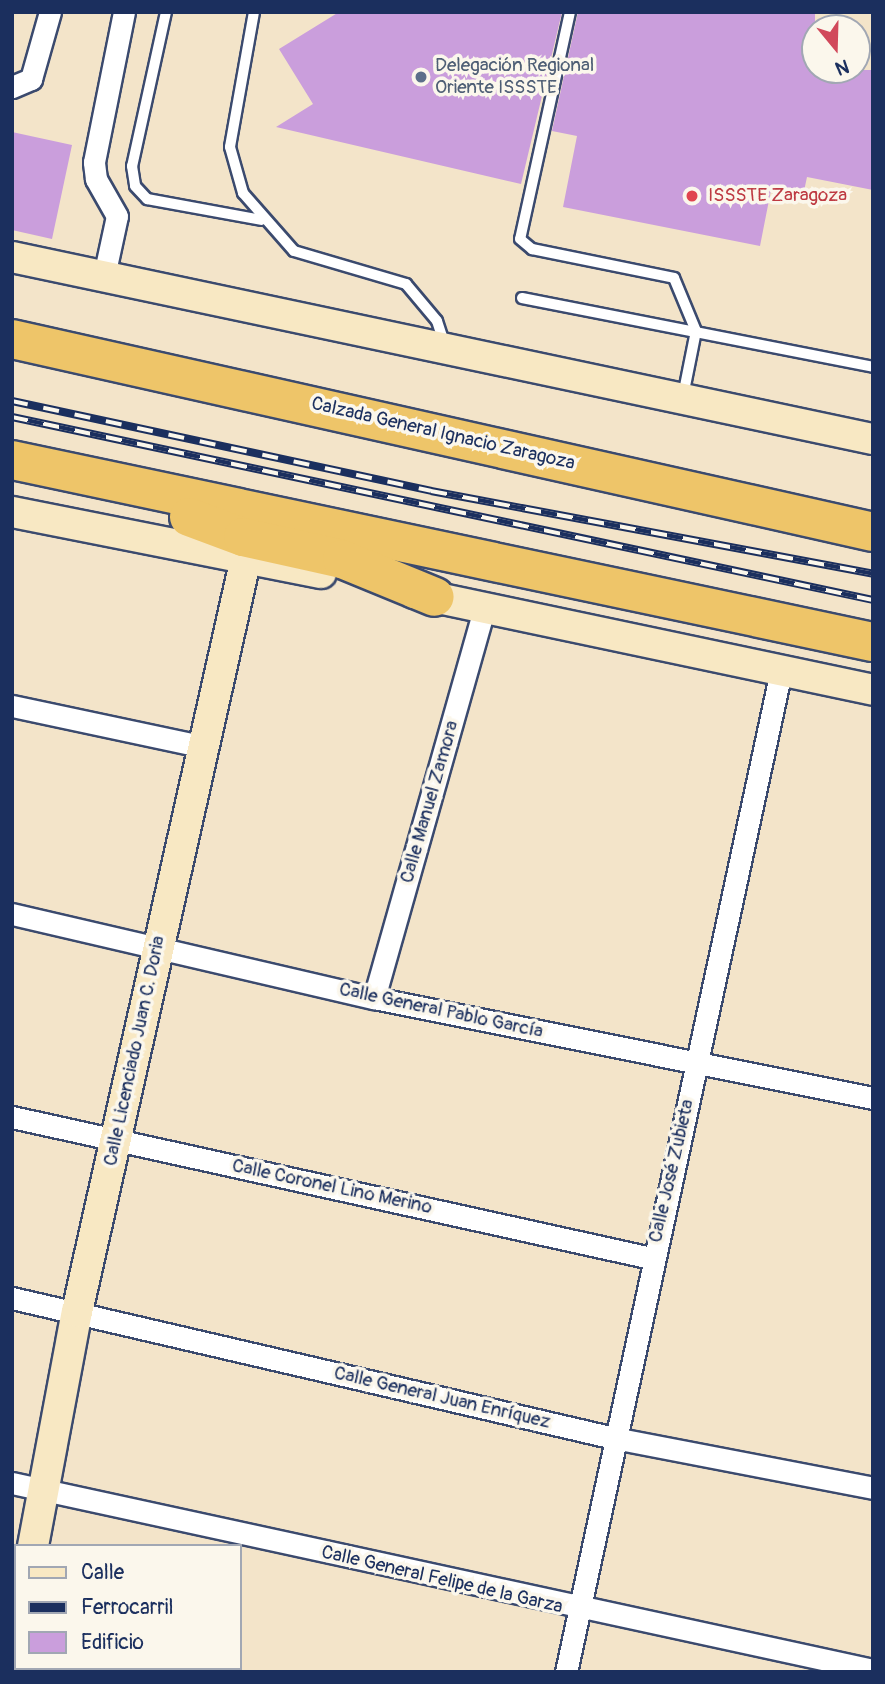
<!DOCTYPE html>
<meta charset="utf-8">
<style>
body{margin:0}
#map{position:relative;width:885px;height:1684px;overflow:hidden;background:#f3e4c9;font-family:Pangolin,sans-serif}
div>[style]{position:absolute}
.building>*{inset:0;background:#ca9edc}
.roads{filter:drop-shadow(2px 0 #3b4a6e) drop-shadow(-2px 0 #3b4a6e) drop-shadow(0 2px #3b4a6e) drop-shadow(0 -2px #3b4a6e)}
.lane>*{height:10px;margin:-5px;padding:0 5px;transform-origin:5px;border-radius:5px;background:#fff}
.street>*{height:21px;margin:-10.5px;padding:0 10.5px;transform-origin:10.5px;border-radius:10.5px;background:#fff}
.secondary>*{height:30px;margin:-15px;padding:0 15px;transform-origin:15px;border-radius:15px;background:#f8e8c3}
.highway>*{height:38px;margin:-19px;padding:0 19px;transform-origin:19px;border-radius:19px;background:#eec569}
.rail>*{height:8px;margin-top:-4px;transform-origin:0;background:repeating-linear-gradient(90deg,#fbf7ec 0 16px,#1b2f5e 0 32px);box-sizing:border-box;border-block:2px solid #1b2f5e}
.dots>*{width:19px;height:19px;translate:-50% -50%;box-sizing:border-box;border:4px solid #fbf7ec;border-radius:50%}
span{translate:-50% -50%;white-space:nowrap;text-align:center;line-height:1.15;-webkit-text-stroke:7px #fbf7ec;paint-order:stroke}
.service-label{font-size:19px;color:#4e5e75}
.left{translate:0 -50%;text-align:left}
.health-label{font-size:19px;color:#be3a42}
.street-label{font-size:19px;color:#1b2f5e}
.frame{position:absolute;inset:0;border:14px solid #1b2f5e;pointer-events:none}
.legend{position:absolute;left:14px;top:1544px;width:228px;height:126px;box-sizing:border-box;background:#fbf7ec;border:2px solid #a1a7b3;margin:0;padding:9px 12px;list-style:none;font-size:21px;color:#1b2f5e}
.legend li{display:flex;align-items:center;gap:14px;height:35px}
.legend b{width:35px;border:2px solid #a1a7b3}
.north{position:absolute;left:801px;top:14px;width:70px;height:70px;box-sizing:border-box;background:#fbf7ec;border:2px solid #a1a7b3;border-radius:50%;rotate:161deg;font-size:19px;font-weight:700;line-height:28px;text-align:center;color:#1b2f5e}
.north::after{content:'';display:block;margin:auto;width:24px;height:32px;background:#d1495b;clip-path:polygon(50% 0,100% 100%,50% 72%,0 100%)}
</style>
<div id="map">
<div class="building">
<i style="clip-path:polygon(339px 12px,562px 12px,521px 184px,276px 127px,313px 104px,279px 49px)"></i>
<i style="clip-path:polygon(578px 12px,815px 12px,815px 70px,873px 70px,873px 190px,807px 177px,804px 191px,772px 185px,760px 246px,563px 207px,577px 136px,552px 131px)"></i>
<i style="clip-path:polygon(12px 132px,72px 145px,52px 239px,12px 230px)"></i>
</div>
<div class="roads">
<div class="lane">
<i style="left:166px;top:12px;width:158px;rotate:102.4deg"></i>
<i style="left:132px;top:166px;width:20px;rotate:81deg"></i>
<i style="left:135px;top:186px;width:18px;rotate:47deg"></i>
<i style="left:147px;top:199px;width:116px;rotate:10.4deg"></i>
<i style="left:254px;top:12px;width:137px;rotate:100.1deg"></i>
<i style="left:230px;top:147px;width:48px;rotate:74.2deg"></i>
<i style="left:243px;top:193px;width:77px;rotate:48.7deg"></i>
<i style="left:294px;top:251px;width:117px;rotate:16.4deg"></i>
<i style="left:406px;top:284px;width:48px;rotate:50deg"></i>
<i style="left:437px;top:321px;width:25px;rotate:72deg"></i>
<i style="left:570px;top:12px;width:232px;rotate:102.4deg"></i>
<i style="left:520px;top:239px;width:16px;rotate:40deg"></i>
<i style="left:532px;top:249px;width:145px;rotate:11.5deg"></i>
<i style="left:674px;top:278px;width:57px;rotate:67.5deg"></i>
<i style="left:696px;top:331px;width:66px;rotate:101.3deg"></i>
<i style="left:522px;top:298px;width:358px;rotate:11.1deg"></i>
</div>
<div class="street">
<i style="left:12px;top:87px;width:21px;rotate:-23deg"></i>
<i style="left:31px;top:79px;width:70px;rotate:-74.2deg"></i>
<i style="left:104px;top:276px;width:61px;rotate:-77.8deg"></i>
<i style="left:117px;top:216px;width:43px;rotate:-119.6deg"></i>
<i style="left:96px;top:179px;width:17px;rotate:-97deg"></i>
<i style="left:94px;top:162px;width:153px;rotate:-78.7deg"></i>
<i style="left:12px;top:706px;width:197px;rotate:12deg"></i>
<i style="left:12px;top:914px;width:372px;rotate:13.1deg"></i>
<i style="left:374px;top:998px;width:509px;rotate:11.33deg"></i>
<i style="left:374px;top:998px;width:406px;rotate:-74.2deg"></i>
<i style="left:12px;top:1117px;width:654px;rotate:12.44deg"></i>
<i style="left:12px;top:1298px;width:618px;rotate:13.09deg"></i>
<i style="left:614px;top:1438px;width:264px;rotate:10.9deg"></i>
<i style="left:12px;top:1483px;width:881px;rotate:12.25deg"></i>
<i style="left:104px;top:1668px;width:16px;rotate:14deg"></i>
<i style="left:566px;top:1672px;width:1024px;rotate:-77.88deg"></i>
</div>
<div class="secondary">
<i style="left:12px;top:257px;width:880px;rotate:11.94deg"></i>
<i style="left:12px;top:512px;width:315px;rotate:11.2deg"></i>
<i style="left:414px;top:593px;width:469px;rotate:11.9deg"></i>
<i style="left:33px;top:1546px;width:238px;rotate:-79.4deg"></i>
<i style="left:77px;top:1312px;width:773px;rotate:-77.37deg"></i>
<i style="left:12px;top:1643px;width:17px;rotate:-77deg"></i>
</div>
<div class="highway">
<i style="left:12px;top:339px;width:882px;rotate:12.63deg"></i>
<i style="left:12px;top:460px;width:880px;rotate:11.94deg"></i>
<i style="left:189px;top:517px;width:58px;rotate:20.3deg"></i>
<i style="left:243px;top:537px;width:101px;rotate:12.5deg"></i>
<i style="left:342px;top:559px;width:100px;rotate:22.2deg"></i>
</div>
</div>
<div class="rail">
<i style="left:12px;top:401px;width:429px;rotate:12.1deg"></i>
<i style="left:431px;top:491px;width:450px;rotate:10.6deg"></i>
<i style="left:12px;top:417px;width:880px;rotate:12deg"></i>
</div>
<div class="dots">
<i style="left:421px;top:77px;background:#5c6f8a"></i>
<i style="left:692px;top:196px;background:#e0444e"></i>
</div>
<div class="service-label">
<span class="left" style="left:435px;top:77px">Delegación Regional<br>Oriente ISSSTE</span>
</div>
<div class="health-label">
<span class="left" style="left:708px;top:196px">ISSSTE Zaragoza</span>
</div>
<div class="street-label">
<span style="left:443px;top:434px;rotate:13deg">Calzada General Ignacio Zaragoza</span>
<span style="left:430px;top:802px;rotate:-74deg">Calle Manuel Zamora</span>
<span style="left:441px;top:1011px;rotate:12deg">Calle General Pablo García</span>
<span style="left:135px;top:1051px;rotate:-78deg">Calle Licenciado Juan C. Doria</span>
<span style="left:672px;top:1171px;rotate:-77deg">Calle José Zubieta</span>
<span style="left:332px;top:1187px;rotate:12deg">Calle Coronel Lino Merino</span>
<span style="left:442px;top:1398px;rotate:13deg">Calle General Juan Enríquez</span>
<span style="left:442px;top:1580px;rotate:13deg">Calle General Felipe de la Garza</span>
</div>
<div class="frame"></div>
<ul class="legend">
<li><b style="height:9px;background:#f8e8c3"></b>Calle</li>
<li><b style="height:9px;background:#1b2f5e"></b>Ferrocarril</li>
<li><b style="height:19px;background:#ca9edc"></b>Edificio</li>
</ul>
<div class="north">N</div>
</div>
